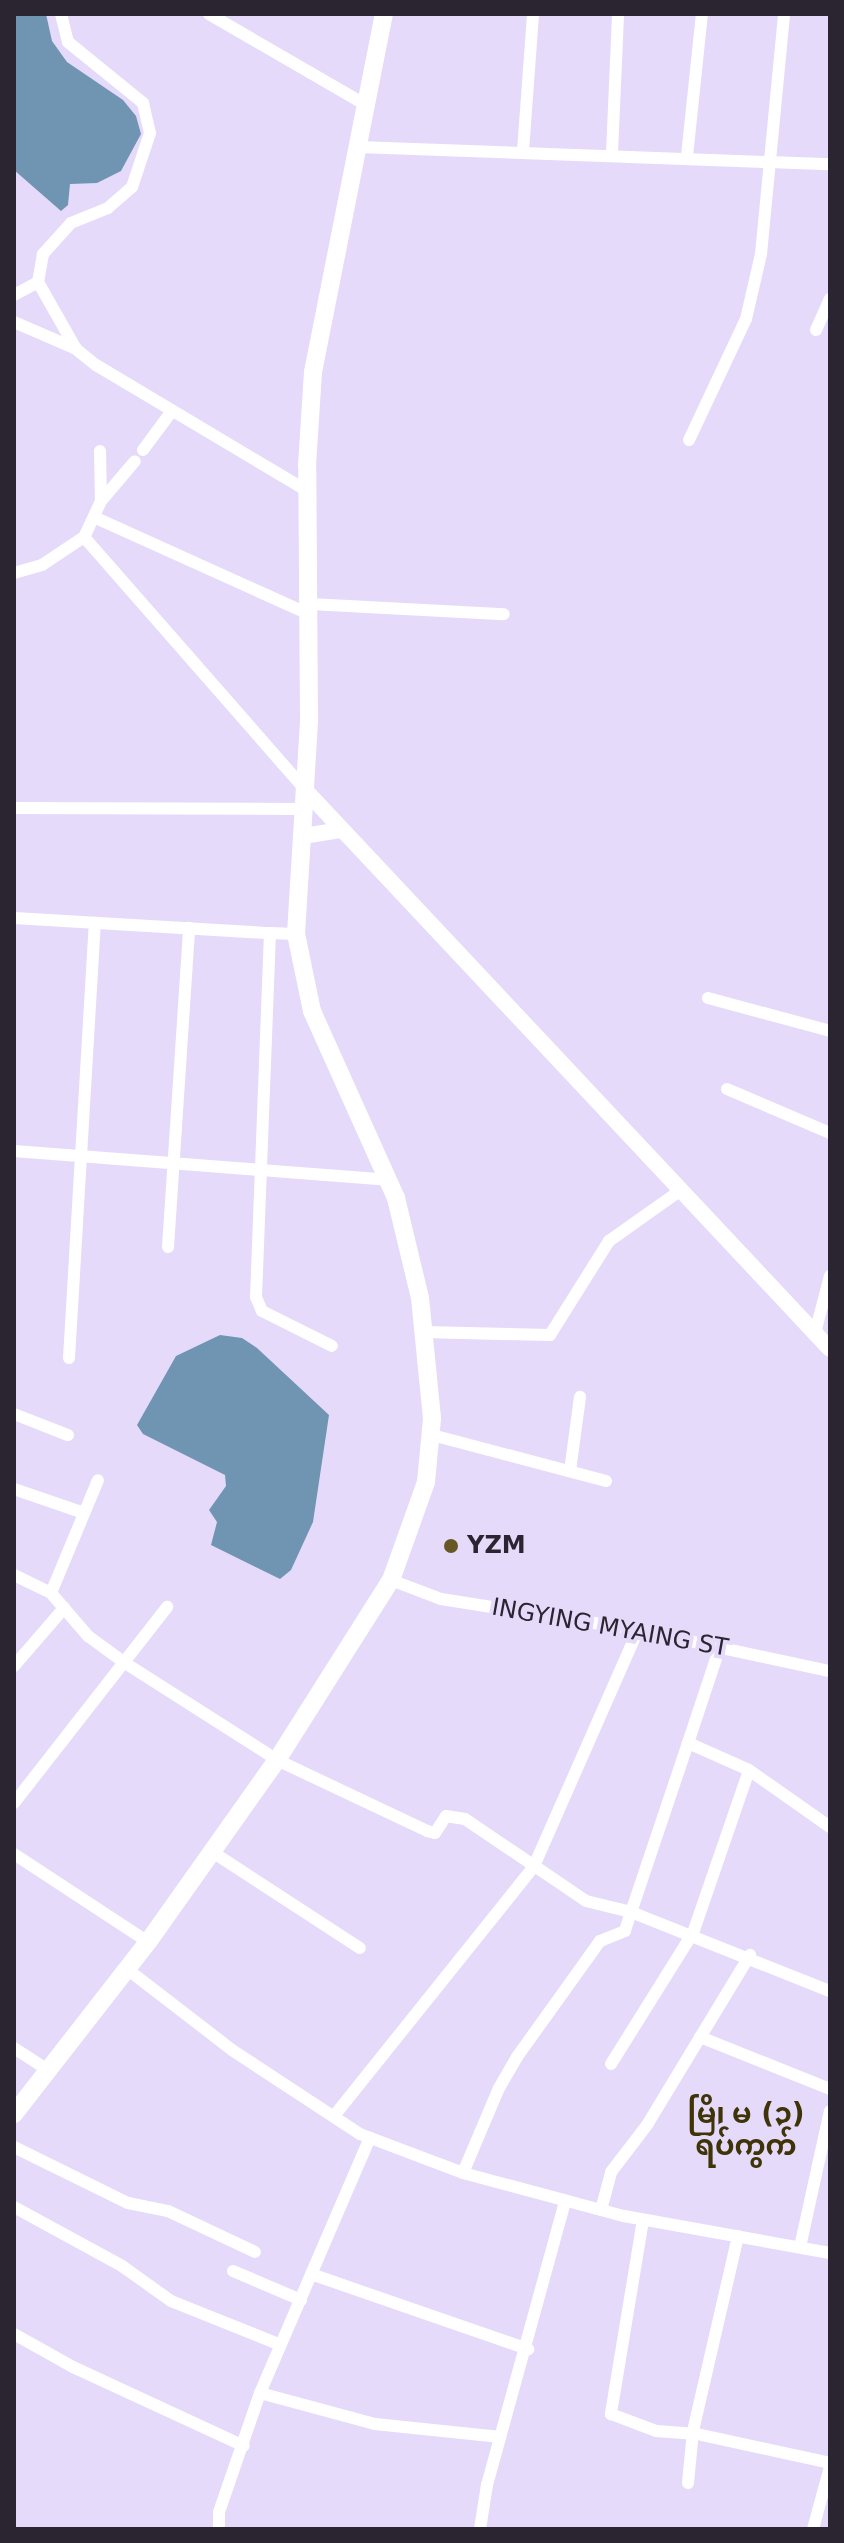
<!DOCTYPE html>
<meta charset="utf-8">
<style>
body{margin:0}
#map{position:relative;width:844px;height:2543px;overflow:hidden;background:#e6dafa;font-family:"DejaVu Sans","Noto Sans Myanmar",sans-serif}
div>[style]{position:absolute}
.water>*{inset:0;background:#6f95b2}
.minor>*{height:12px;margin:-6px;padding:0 6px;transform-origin:6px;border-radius:6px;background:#fff}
.major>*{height:16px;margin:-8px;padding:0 8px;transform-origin:8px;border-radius:8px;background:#fff}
.highway>*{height:18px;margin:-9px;padding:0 9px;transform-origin:9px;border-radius:9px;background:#fff}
.dots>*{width:22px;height:22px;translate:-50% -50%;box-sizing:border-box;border:4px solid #e6dafa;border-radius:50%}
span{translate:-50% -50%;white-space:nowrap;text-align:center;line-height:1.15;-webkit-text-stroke:8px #e6dafa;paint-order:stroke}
.poi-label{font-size:24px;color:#2a2531;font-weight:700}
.left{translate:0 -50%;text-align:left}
.street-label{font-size:24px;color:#2a2531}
.quarter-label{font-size:28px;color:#3f3308;font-weight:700}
.frame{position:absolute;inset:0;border:16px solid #2a2531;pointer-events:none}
</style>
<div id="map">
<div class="water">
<i style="clip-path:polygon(14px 14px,46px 14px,52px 41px,67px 62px,123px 100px,136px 116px,141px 134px,121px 171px,97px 183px,70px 184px,68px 205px,61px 211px,14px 170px)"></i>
<i style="clip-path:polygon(220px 1335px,242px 1338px,257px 1348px,329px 1415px,313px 1522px,291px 1570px,280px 1579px,211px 1545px,217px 1522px,209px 1510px,226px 1486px,225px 1475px,143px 1434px,137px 1425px,176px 1356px)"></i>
</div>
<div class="minor">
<i style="left:61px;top:14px;width:29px;rotate:76deg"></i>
<i style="left:68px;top:42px;width:97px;rotate:39.1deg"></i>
<i style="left:143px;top:103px;width:31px;rotate:77deg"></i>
<i style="left:150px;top:133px;width:57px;rotate:108.4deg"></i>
<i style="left:132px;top:187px;width:32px;rotate:139deg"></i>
<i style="left:108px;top:208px;width:40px;rotate:158deg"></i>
<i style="left:71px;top:223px;width:42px;rotate:132.1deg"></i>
<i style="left:43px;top:254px;width:28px;rotate:100deg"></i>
<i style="left:38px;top:282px;width:77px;rotate:60.4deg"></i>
<i style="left:76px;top:349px;width:26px;rotate:39deg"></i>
<i style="left:96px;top:365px;width:246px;rotate:30.8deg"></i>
<i style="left:209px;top:14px;width:184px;rotate:30.1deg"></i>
<i style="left:358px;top:147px;width:472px;rotate:2.1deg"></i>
<i style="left:523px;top:151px;width:137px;rotate:-85.8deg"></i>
<i style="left:612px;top:153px;width:139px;rotate:-87.5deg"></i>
<i style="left:687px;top:156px;width:143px;rotate:-84deg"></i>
<i style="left:14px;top:295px;width:27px;rotate:-28deg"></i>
<i style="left:14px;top:322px;width:68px;rotate:23.5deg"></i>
<i style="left:816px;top:330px;width:34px;rotate:-66deg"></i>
<i style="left:689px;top:440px;width:134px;rotate:-64.8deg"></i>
<i style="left:746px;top:319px;width:67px;rotate:-77deg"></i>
<i style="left:761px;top:254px;width:241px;rotate:-84.5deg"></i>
<i style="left:143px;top:450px;width:49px;rotate:-53.4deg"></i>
<i style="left:100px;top:451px;width:50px;rotate:88.9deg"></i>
<i style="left:101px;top:501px;width:40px;rotate:115deg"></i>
<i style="left:84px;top:537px;width:337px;rotate:48.8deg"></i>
<i style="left:101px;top:501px;width:52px;rotate:-49.6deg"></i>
<i style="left:96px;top:518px;width:234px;rotate:24.3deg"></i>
<i style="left:14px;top:573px;width:29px;rotate:-16deg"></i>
<i style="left:42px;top:565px;width:50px;rotate:-33.7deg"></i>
<i style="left:310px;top:604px;width:194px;rotate:3deg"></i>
<i style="left:14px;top:808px;width:291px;rotate:0.2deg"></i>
<i style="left:14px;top:918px;width:256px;rotate:3.4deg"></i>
<i style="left:296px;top:934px;width:26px;rotate:-178deg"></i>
<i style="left:270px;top:933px;width:364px;rotate:92.2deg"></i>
<i style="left:256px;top:1297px;width:15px;rotate:67deg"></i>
<i style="left:262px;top:1311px;width:78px;rotate:26.6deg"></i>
<i style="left:708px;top:998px;width:126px;rotate:15.1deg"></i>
<i style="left:727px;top:1089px;width:112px;rotate:23.1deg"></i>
<i style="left:14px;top:1151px;width:375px;rotate:4.4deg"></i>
<i style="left:168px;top:1247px;width:320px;rotate:-86.2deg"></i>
<i style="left:423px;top:1332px;width:127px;rotate:1.4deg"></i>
<i style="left:550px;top:1335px;width:111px;rotate:-57.9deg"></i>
<i style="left:609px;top:1241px;width:88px;rotate:-35.3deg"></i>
<i style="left:815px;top:1333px;width:59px;rotate:-75.3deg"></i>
<i style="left:69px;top:1358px;width:436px;rotate:-86.6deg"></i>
<i style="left:14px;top:1414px;width:58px;rotate:21.3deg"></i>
<i style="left:432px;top:1435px;width:180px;rotate:14.8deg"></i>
<i style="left:570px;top:1471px;width:75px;rotate:-82.3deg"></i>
<i style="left:14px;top:1489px;width:74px;rotate:18.9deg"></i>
<i style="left:14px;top:1575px;width:41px;rotate:25.9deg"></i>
<i style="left:51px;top:1593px;width:57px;rotate:49.3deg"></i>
<i style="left:88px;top:1636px;width:46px;rotate:36.1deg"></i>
<i style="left:125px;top:1663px;width:180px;rotate:32.5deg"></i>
<i style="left:277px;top:1760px;width:166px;rotate:25.3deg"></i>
<i style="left:427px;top:1831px;width:8px;rotate:14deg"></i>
<i style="left:435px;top:1833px;width:20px;rotate:-57deg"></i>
<i style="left:446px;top:1816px;width:19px;rotate:9deg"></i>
<i style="left:465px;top:1819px;width:146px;rotate:34.1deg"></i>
<i style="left:586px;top:1901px;width:46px;rotate:13.7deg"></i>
<i style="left:631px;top:1912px;width:20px;rotate:108deg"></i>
<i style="left:625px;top:1931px;width:27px;rotate:158deg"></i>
<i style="left:600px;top:1941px;width:143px;rotate:125.6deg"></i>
<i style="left:517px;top:2057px;width:36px;rotate:120deg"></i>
<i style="left:499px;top:2088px;width:92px;rotate:113deg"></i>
<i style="left:391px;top:1580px;width:53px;rotate:20.8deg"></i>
<i style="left:441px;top:1599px;width:199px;rotate:8.9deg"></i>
<i style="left:638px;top:1630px;width:196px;rotate:12.1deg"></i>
<i style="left:51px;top:1593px;width:122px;rotate:-67.4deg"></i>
<i style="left:14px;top:1666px;width:77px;rotate:-49.2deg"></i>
<i style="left:688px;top:1743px;width:101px;rotate:-71.6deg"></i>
<i style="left:14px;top:1803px;width:249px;rotate:-52deg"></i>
<i style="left:830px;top:1827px;width:99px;rotate:-144.9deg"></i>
<i style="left:749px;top:1770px;width:67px;rotate:-156.1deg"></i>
<i style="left:688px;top:1743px;width:178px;rotate:108.6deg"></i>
<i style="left:631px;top:1912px;width:214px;rotate:21.7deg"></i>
<i style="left:214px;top:1853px;width:174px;rotate:33.1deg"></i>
<i style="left:14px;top:1854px;width:160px;rotate:33.3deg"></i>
<i style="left:127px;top:1969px;width:133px;rotate:37.6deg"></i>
<i style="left:232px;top:2050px;width:153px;rotate:33.3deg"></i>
<i style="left:360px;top:2134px;width:110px;rotate:20.7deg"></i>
<i style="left:463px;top:2173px;width:167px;rotate:15deg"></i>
<i style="left:624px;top:2216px;width:209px;rotate:10.2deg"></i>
<i style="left:700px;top:2037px;width:140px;rotate:21.8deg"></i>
<i style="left:14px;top:2048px;width:40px;rotate:32.9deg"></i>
<i style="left:611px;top:2064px;width:155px;rotate:-58deg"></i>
<i style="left:693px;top:1933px;width:172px;rotate:-71deg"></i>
<i style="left:334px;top:2116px;width:320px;rotate:-51.3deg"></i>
<i style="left:534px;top:1866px;width:258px;rotate:-66.2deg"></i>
<i style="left:14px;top:2147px;width:127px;rotate:26.2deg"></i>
<i style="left:128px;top:2203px;width:41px;rotate:11.3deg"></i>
<i style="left:168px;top:2211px;width:96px;rotate:25.2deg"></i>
<i style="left:14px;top:2207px;width:123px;rotate:28.6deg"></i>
<i style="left:122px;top:2266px;width:60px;rotate:35.5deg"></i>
<i style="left:171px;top:2301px;width:118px;rotate:21.8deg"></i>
<i style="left:601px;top:2210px;width:39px;rotate:-75deg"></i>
<i style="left:611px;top:2172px;width:59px;rotate:-52.5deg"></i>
<i style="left:647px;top:2125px;width:199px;rotate:-58.8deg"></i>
<i style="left:643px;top:2220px;width:197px;rotate:99.4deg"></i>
<i style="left:611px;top:2414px;width:48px;rotate:20.7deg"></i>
<i style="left:656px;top:2431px;width:41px;rotate:4.2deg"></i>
<i style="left:697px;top:2434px;width:136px;rotate:12.3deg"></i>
<i style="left:800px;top:2247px;width:139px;rotate:-77.6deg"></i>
<i style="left:233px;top:2271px;width:74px;rotate:23.1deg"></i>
<i style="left:311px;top:2274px;width:230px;rotate:19.1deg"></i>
<i style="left:14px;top:2334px;width:68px;rotate:29.2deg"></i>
<i style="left:73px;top:2367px;width:188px;rotate:24.8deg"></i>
<i style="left:260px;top:2393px;width:119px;rotate:15.1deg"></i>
<i style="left:375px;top:2424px;width:126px;rotate:5.9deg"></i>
<i style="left:688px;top:2483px;width:52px;rotate:-84.5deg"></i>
<i style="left:693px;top:2431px;width:200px;rotate:-77deg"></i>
<i style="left:219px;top:2529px;width:17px;rotate:-90deg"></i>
<i style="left:219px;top:2512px;width:126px;rotate:-71deg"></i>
<i style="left:260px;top:2393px;width:278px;rotate:-66.7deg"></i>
<i style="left:480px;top:2529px;width:45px;rotate:-81deg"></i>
<i style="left:487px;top:2485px;width:295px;rotate:-74.6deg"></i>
<i style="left:813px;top:2529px;width:64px;rotate:-74.7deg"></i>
</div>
<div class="major">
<i style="left:306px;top:791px;width:765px;rotate:46.8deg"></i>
<i style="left:303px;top:836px;width:36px;rotate:-9deg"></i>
</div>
<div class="highway">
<i style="left:14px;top:2114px;width:218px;rotate:-52.1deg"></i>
<i style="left:148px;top:1942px;width:223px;rotate:-54.7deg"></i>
<i style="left:277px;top:1760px;width:213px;rotate:-57.7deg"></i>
<i style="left:391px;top:1580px;width:104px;rotate:-70.3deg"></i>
<i style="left:426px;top:1482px;width:64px;rotate:-84.6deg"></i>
<i style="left:432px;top:1418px;width:121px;rotate:-95.7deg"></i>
<i style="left:420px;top:1298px;width:103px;rotate:-103.5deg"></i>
<i style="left:396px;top:1198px;width:205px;rotate:-114.2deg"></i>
<i style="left:312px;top:1011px;width:79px;rotate:-101.7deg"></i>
<i style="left:296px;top:934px;width:214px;rotate:-86.5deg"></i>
<i style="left:309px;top:720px;width:255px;rotate:-90.4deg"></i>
<i style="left:307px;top:465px;width:93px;rotate:-86.3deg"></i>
<i style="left:313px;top:372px;width:365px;rotate:-78.8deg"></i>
</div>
<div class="dots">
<i style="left:451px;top:1546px;background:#675725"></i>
</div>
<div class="poi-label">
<span class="left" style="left:467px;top:1546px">YZM</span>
</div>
<div class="street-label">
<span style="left:610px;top:1628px;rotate:10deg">INGYING MYAING ST</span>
</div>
<div class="quarter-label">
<span style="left:746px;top:2130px">မြို့မ (၃)<br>ရပ်ကွက်</span>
</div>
<div class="frame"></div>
</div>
